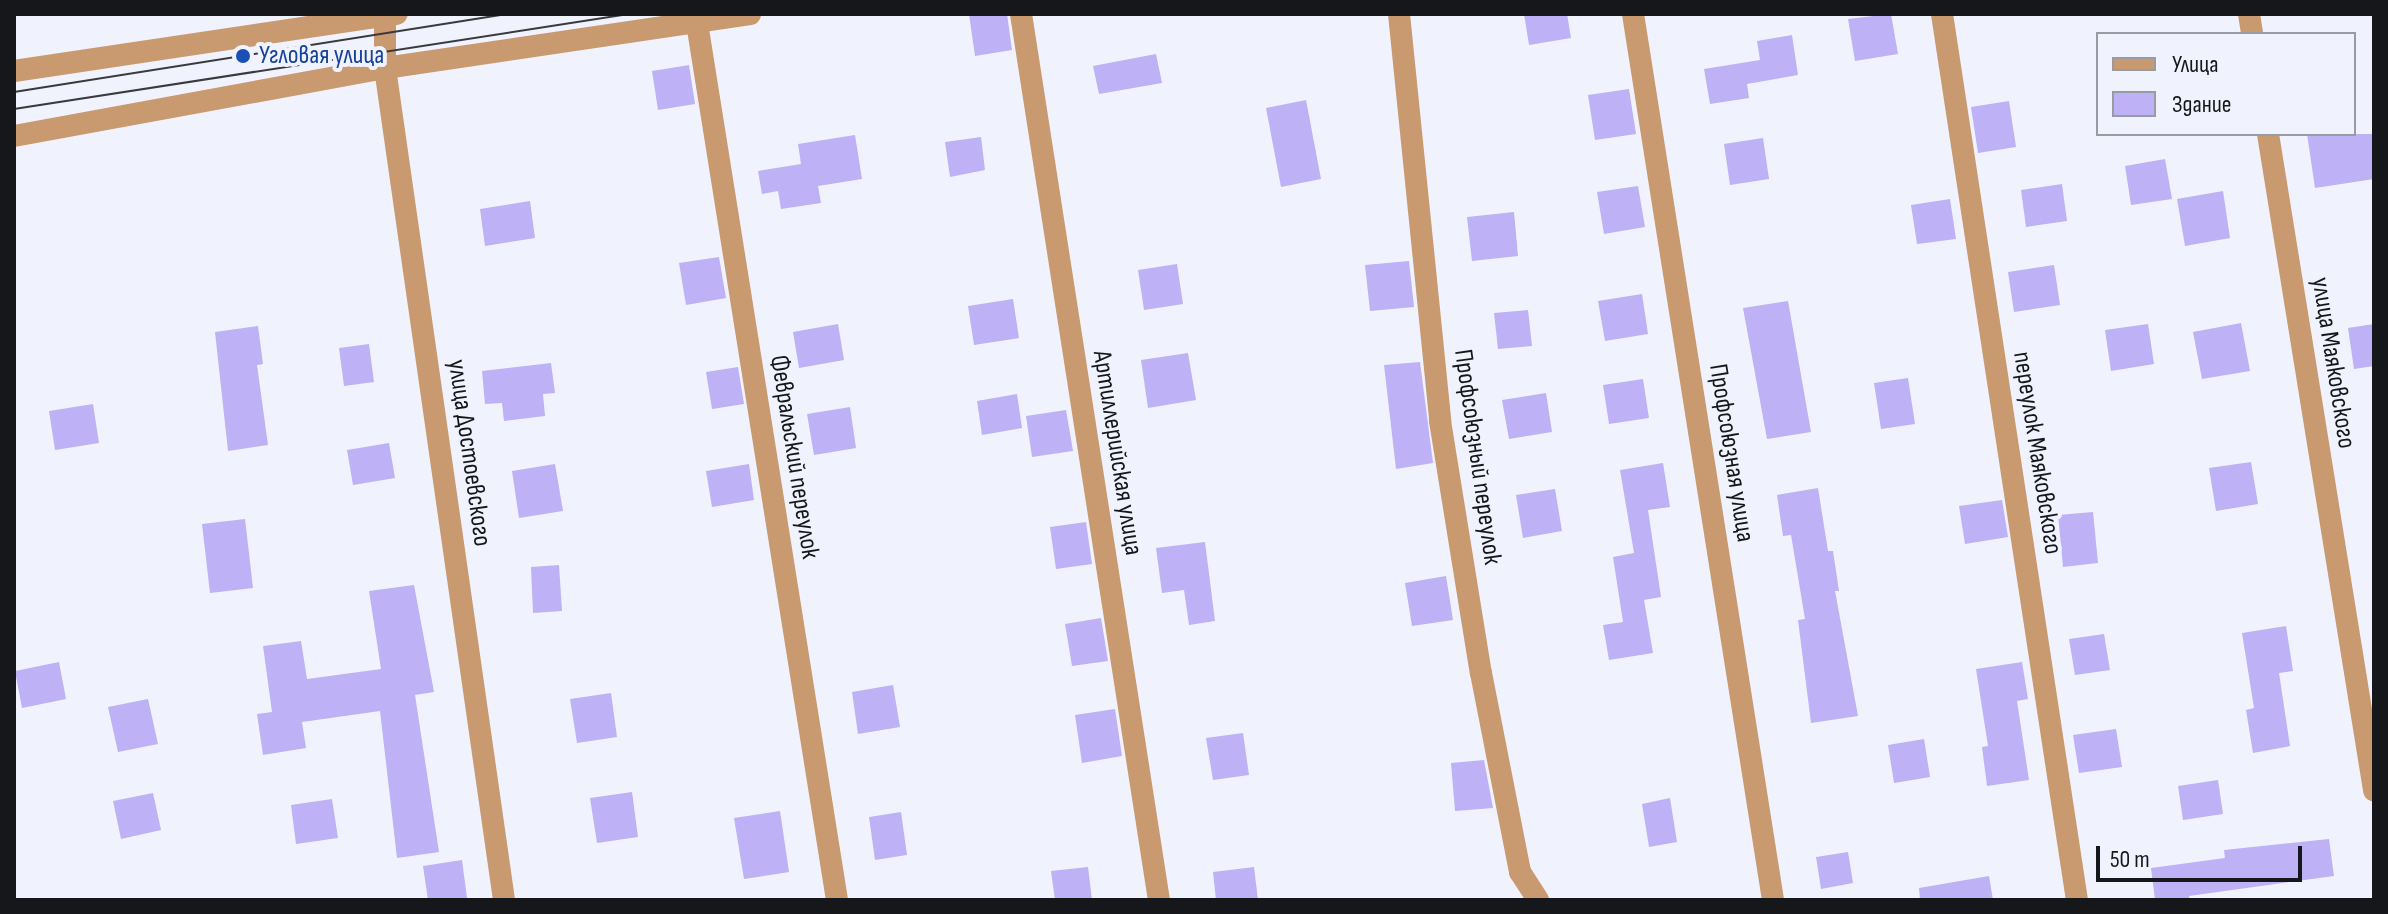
<!DOCTYPE html>
<meta charset="utf-8">
<style>
body{margin:0}
#map{position:relative;width:2388px;height:914px;overflow:hidden;background:#f0f3fd;font-family:"Sofia Sans Condensed",sans-serif}
div>[style]{position:absolute}
.building>*{inset:0;background:#beb1f5}
.minor>*{height:22px;margin:-11px;padding:0 11px;transform-origin:11px;border-radius:11px;background:#c9996f}
.tram>*{height:2px;margin:-1px;padding:0 1px;transform-origin:1px;border-radius:1px;background:#393a3e}
.dots>*{width:22px;height:22px;translate:-50% -50%;box-sizing:border-box;border:4px solid #f0f3fd;border-radius:50%}
span{translate:-50% -50%;white-space:nowrap;text-align:center;line-height:1.15;-webkit-text-stroke:8px #f0f3fd;paint-order:stroke}
.transit-label{font-size:26px;color:#164399}
.left{translate:0 -50%;text-align:left}
.street-label{font-size:26px;color:#16171a}
.frame{position:absolute;inset:0;border:16px solid #16171a;pointer-events:none}
.legend{position:absolute;left:2096px;top:32px;width:260px;height:104px;box-sizing:border-box;background:#f0f3fd;border:2px solid #999ba2;margin:0;padding:10px 14px;list-style:none;font-size:24px;color:#16171a}
.legend li{display:flex;align-items:center;gap:16px;height:40px}
.legend b{width:40px;border:2px solid #999ba2}
.scale{position:absolute;left:2096px;top:846px;width:206px;height:36px;box-sizing:border-box;border:4px solid #16171a;border-top:0;padding-left:10px;font-size:24px;line-height:28px;white-space:nowrap;color:#16171a;-webkit-text-stroke:6px #f0f3fd;paint-order:stroke}
</style>
<div id="map">
<div class="building">
<i style="clip-path:polygon(969px 14px,1007px 14px,1012px 50px,975px 56px)"></i>
<i style="clip-path:polygon(1524px 14px,1567px 14px,1571px 38px,1529px 45px)"></i>
<i style="clip-path:polygon(1891px 14px,1898px 54px,1855px 61px,1848px 19px)"></i>
<i style="clip-path:polygon(1792px 35px,1798px 75px,1747px 84px,1749px 98px,1710px 104px,1704px 69px,1760px 60px,1757px 41px)"></i>
<i style="clip-path:polygon(1156px 54px,1162px 83px,1099px 94px,1093px 66px)"></i>
<i style="clip-path:polygon(689px 65px,695px 104px,658px 110px,652px 71px)"></i>
<i style="clip-path:polygon(1629px 89px,1636px 134px,1595px 140px,1588px 95px)"></i>
<i style="clip-path:polygon(1306px 100px,1321px 179px,1281px 187px,1266px 108px)"></i>
<i style="clip-path:polygon(2009px 101px,2016px 147px,1978px 153px,1971px 107px)"></i>
<i style="clip-path:polygon(2307px 134px,2374px 134px,2374px 179px,2315px 188px)"></i>
<i style="clip-path:polygon(855px 135px,862px 179px,818px 186px,821px 203px,781px 209px,778px 191px,762px 194px,758px 171px,801px 164px,798px 144px)"></i>
<i style="clip-path:polygon(981px 137px,985px 170px,950px 177px,945px 142px)"></i>
<i style="clip-path:polygon(1763px 138px,1769px 179px,1730px 185px,1724px 144px)"></i>
<i style="clip-path:polygon(2165px 159px,2172px 199px,2131px 205px,2125px 166px)"></i>
<i style="clip-path:polygon(2062px 184px,2067px 221px,2026px 227px,2021px 190px)"></i>
<i style="clip-path:polygon(1638px 186px,1645px 227px,1604px 234px,1597px 192px)"></i>
<i style="clip-path:polygon(2223px 191px,2230px 238px,2185px 246px,2177px 199px)"></i>
<i style="clip-path:polygon(1950px 199px,1956px 239px,1917px 244px,1911px 205px)"></i>
<i style="clip-path:polygon(530px 201px,535px 238px,485px 246px,480px 209px)"></i>
<i style="clip-path:polygon(1514px 212px,1518px 256px,1472px 261px,1467px 217px)"></i>
<i style="clip-path:polygon(719px 257px,726px 298px,686px 305px,679px 263px)"></i>
<i style="clip-path:polygon(1409px 261px,1414px 307px,1370px 311px,1365px 265px)"></i>
<i style="clip-path:polygon(1177px 264px,1183px 304px,1144px 310px,1138px 270px)"></i>
<i style="clip-path:polygon(2054px 265px,2060px 305px,2014px 312px,2008px 272px)"></i>
<i style="clip-path:polygon(1642px 294px,1648px 334px,1605px 341px,1598px 301px)"></i>
<i style="clip-path:polygon(1013px 299px,1019px 338px,974px 345px,968px 306px)"></i>
<i style="clip-path:polygon(1788px 301px,1811px 432px,1767px 439px,1743px 308px)"></i>
<i style="clip-path:polygon(1528px 310px,1532px 346px,1498px 349px,1494px 313px)"></i>
<i style="clip-path:polygon(2241px 323px,2250px 371px,2202px 379px,2193px 332px)"></i>
<i style="clip-path:polygon(838px 324px,844px 360px,799px 368px,793px 332px)"></i>
<i style="clip-path:polygon(2148px 324px,2154px 364px,2111px 371px,2105px 330px)"></i>
<i style="clip-path:polygon(2374px 324px,2374px 366px,2354px 369px,2348px 328px)"></i>
<i style="clip-path:polygon(258px 326px,263px 364px,257px 365px,268px 445px,228px 451px,215px 332px)"></i>
<i style="clip-path:polygon(369px 344px,374px 382px,344px 386px,339px 348px)"></i>
<i style="clip-path:polygon(1188px 353px,1196px 400px,1148px 408px,1141px 360px)"></i>
<i style="clip-path:polygon(1420px 362px,1433px 463px,1396px 469px,1384px 365px)"></i>
<i style="clip-path:polygon(551px 363px,555px 393px,543px 394px,545px 416px,504px 421px,502px 403px,485px 404px,482px 371px)"></i>
<i style="clip-path:polygon(738px 367px,744px 404px,712px 409px,706px 372px)"></i>
<i style="clip-path:polygon(1908px 378px,1915px 424px,1881px 429px,1874px 383px)"></i>
<i style="clip-path:polygon(1643px 379px,1649px 418px,1609px 424px,1603px 385px)"></i>
<i style="clip-path:polygon(1546px 393px,1552px 432px,1509px 439px,1502px 400px)"></i>
<i style="clip-path:polygon(1017px 394px,1022px 428px,982px 435px,977px 401px)"></i>
<i style="clip-path:polygon(93px 404px,99px 443px,55px 450px,49px 411px)"></i>
<i style="clip-path:polygon(850px 407px,856px 448px,814px 455px,807px 414px)"></i>
<i style="clip-path:polygon(1066px 410px,1073px 451px,1032px 457px,1026px 416px)"></i>
<i style="clip-path:polygon(389px 443px,395px 478px,353px 485px,347px 450px)"></i>
<i style="clip-path:polygon(2251px 462px,2258px 504px,2216px 511px,2209px 468px)"></i>
<i style="clip-path:polygon(1663px 463px,1670px 507px,1648px 510px,1661px 597px,1644px 600px,1653px 653px,1609px 660px,1603px 625px,1623px 622px,1613px 557px,1634px 553px,1620px 470px)"></i>
<i style="clip-path:polygon(555px 464px,563px 511px,519px 518px,512px 471px)"></i>
<i style="clip-path:polygon(749px 464px,754px 500px,712px 507px,706px 471px)"></i>
<i style="clip-path:polygon(1818px 488px,1828px 551px,1833px 551px,1839px 591px,1835px 591px,1858px 716px,1811px 723px,1798px 620px,1805px 619px,1791px 535px,1783px 536px,1777px 495px)"></i>
<i style="clip-path:polygon(1555px 489px,1562px 531px,1523px 538px,1516px 495px)"></i>
<i style="clip-path:polygon(2002px 500px,2008px 537px,1965px 544px,1959px 506px)"></i>
<i style="clip-path:polygon(2093px 512px,2098px 563px,2063px 567px,2058px 515px)"></i>
<i style="clip-path:polygon(245px 519px,253px 588px,210px 593px,202px 524px)"></i>
<i style="clip-path:polygon(1086px 522px,1092px 564px,1056px 569px,1050px 527px)"></i>
<i style="clip-path:polygon(1205px 542px,1215px 621px,1189px 625px,1184px 590px,1162px 593px,1156px 548px)"></i>
<i style="clip-path:polygon(559px 565px,562px 611px,533px 613px,531px 567px)"></i>
<i style="clip-path:polygon(1446px 576px,1453px 620px,1412px 626px,1405px 583px)"></i>
<i style="clip-path:polygon(414px 585px,434px 692px,415px 695px,439px 852px,397px 858px,380px 711px,302px 722px,306px 748px,263px 755px,257px 714px,272px 712px,263px 646px,301px 641px,307px 679px,381px 669px,369px 591px)"></i>
<i style="clip-path:polygon(1101px 618px,1108px 661px,1072px 666px,1065px 624px)"></i>
<i style="clip-path:polygon(2286px 626px,2293px 671px,2279px 673px,2290px 746px,2253px 753px,2246px 710px,2254px 708px,2242px 633px)"></i>
<i style="clip-path:polygon(2104px 634px,2110px 670px,2075px 675px,2069px 639px)"></i>
<i style="clip-path:polygon(59px 662px,66px 699px,22px 708px,15px 671px)"></i>
<i style="clip-path:polygon(2022px 662px,2028px 699px,2017px 701px,2029px 780px,1987px 786px,1982px 747px,1988px 746px,1976px 669px)"></i>
<i style="clip-path:polygon(893px 685px,900px 727px,858px 734px,852px 692px)"></i>
<i style="clip-path:polygon(611px 693px,617px 737px,577px 743px,570px 699px)"></i>
<i style="clip-path:polygon(148px 699px,158px 744px,118px 752px,108px 707px)"></i>
<i style="clip-path:polygon(1115px 709px,1122px 756px,1082px 763px,1075px 715px)"></i>
<i style="clip-path:polygon(2116px 729px,2122px 767px,2079px 773px,2073px 735px)"></i>
<i style="clip-path:polygon(1243px 733px,1249px 775px,1213px 780px,1206px 738px)"></i>
<i style="clip-path:polygon(1924px 739px,1930px 777px,1894px 783px,1888px 745px)"></i>
<i style="clip-path:polygon(1484px 760px,1493px 808px,1455px 811px,1451px 763px)"></i>
<i style="clip-path:polygon(2218px 780px,2223px 814px,2183px 820px,2178px 786px)"></i>
<i style="clip-path:polygon(632px 792px,638px 837px,597px 843px,590px 798px)"></i>
<i style="clip-path:polygon(153px 793px,161px 830px,121px 839px,113px 801px)"></i>
<i style="clip-path:polygon(1670px 798px,1677px 842px,1649px 847px,1642px 804px)"></i>
<i style="clip-path:polygon(332px 799px,338px 838px,296px 844px,291px 805px)"></i>
<i style="clip-path:polygon(780px 811px,789px 872px,744px 879px,734px 818px)"></i>
<i style="clip-path:polygon(901px 812px,907px 855px,875px 860px,869px 817px)"></i>
<i style="clip-path:polygon(2329px 839px,2334px 876px,2189px 896px,2190px 900px,2155px 900px,2151px 868px,2225px 858px,2224px 850px)"></i>
<i style="clip-path:polygon(1848px 852px,1853px 883px,1821px 889px,1816px 857px)"></i>
<i style="clip-path:polygon(462px 860px,467px 898px,428px 900px,423px 866px)"></i>
<i style="clip-path:polygon(1088px 867px,1092px 900px,1055px 900px,1051px 871px)"></i>
<i style="clip-path:polygon(1254px 867px,1258px 900px,1216px 900px,1213px 872px)"></i>
<i style="clip-path:polygon(1989px 876px,1993px 900px,1920px 900px,1919px 888px)"></i>
</div>
<div class="minor">
<i style="left:385px;top:14px;width:54px;rotate:90deg"></i>
<i style="left:385px;top:68px;width:840px;rotate:81.86deg"></i>
<i style="left:1021px;top:14px;width:897px;rotate:81.15deg"></i>
<i style="left:1399px;top:14px;width:409px;rotate:84.2deg"></i>
<i style="left:1440px;top:421px;width:255px;rotate:80.8deg"></i>
<i style="left:1481px;top:673px;width:203px;rotate:78.9deg"></i>
<i style="left:1520px;top:872px;width:33px;rotate:57deg"></i>
<i style="left:1633px;top:14px;width:897px;rotate:81.02deg"></i>
<i style="left:1942px;top:14px;width:896px;rotate:81.34deg"></i>
<i style="left:2249px;top:14px;width:20px;rotate:81deg"></i>
<i style="left:697px;top:23px;width:888px;rotate:80.93deg"></i>
<i style="left:14px;top:71px;width:387px;rotate:-8.5deg"></i>
<i style="left:2268px;top:134px;width:665px;rotate:80.82deg"></i>
<i style="left:14px;top:136px;width:377px;rotate:-10.4deg"></i>
<i style="left:385px;top:68px;width:369px;rotate:-8.4deg"></i>
</div>
<div class="tram">
<i style="left:14px;top:92px;width:499px;rotate:-9deg"></i>
<i style="left:14px;top:109px;width:622px;rotate:-8.78deg"></i>
</div>
<div class="dots">
<i style="left:243px;top:56px;background:#1a4fb4"></i>
</div>
<div class="transit-label">
<span class="left" style="left:259px;top:56px">Угловая улица</span>
</div>
<div class="street-label">
<span style="left:2333px;top:363px;rotate:81deg">улица Маяковского</span>
<span style="left:469px;top:453px;rotate:82deg">улица Достоевского</span>
<span style="left:1117px;top:453px;rotate:81deg">Артиллерийская улица</span>
<span style="left:1731px;top:453px;rotate:81deg">Профсоюзная улица</span>
<span style="left:2037px;top:453px;rotate:81deg">переулок Маяковского</span>
<span style="left:794px;top:457px;rotate:81deg">Февральский переулок</span>
<span style="left:1477px;top:457px;rotate:82deg">Профсоюзный переулок</span>
</div>
<div class="frame"></div>
<ul class="legend">
<li><b style="height:10px;background:#c9996f"></b>Улица</li>
<li><b style="height:22px;background:#beb1f5"></b>Здание</li>
</ul>
<div class="scale">50 m</div>
</div>
